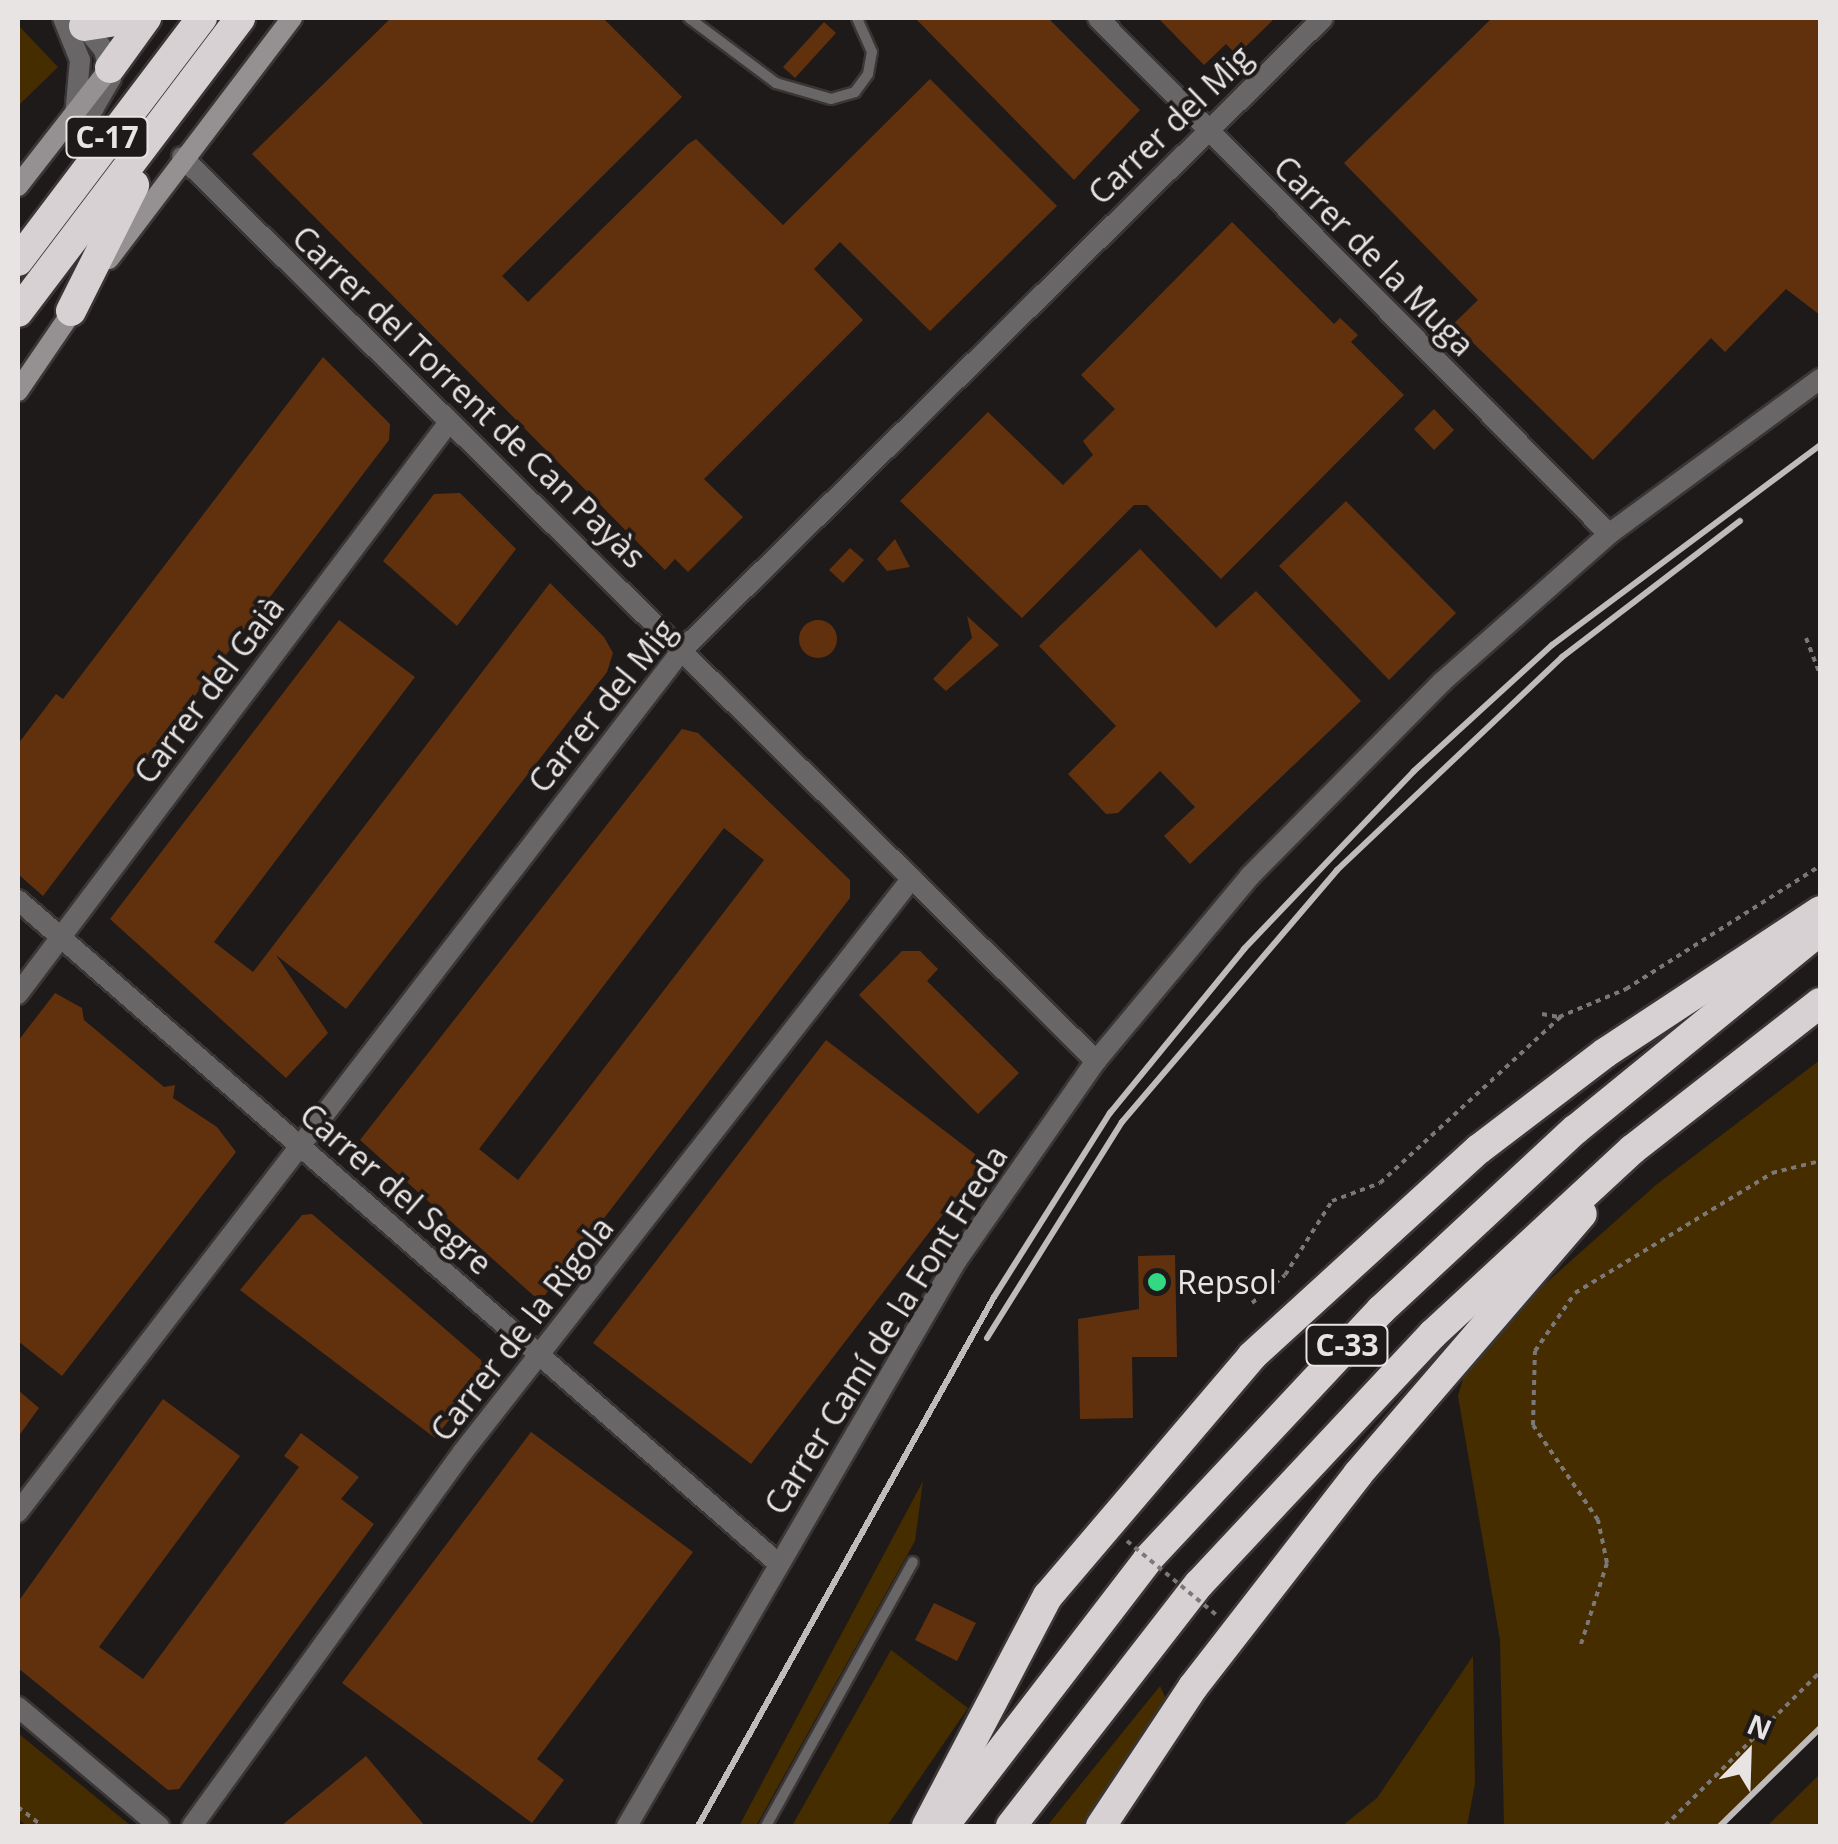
<!DOCTYPE html>
<meta charset="utf-8">
<style>
body{margin:0}
#map{position:relative;width:1838px;height:1844px;overflow:hidden;background:#1e1a19;font-family:"Open Sans",sans-serif}
div>[style]{position:absolute}
.green>*{inset:0;background:#462d00}
.building>*{inset:0;background:#61310e}
.round{border-radius:50%}
.path>*{height:4px;margin-top:-2px;transform-origin:0;background:repeating-linear-gradient(90deg,#7b7877 0 5px,transparent 0 10px)}
.roads{filter:drop-shadow(2px 0 #3a3635) drop-shadow(-2px 0 #3a3635) drop-shadow(0 2px #3a3635) drop-shadow(0 -2px #3a3635)}
.service>*{height:10px;margin:-5px;padding:0 5px;transform-origin:5px;border-radius:5px;background:#686666}
.minor>*{height:20px;margin:-10px;padding:0 10px;transform-origin:10px;border-radius:10px;background:#686666}
.secondary>*{height:20px;margin:-10px;padding:0 10px;transform-origin:10px;border-radius:10px;background:#959192}
.motorway>*{height:30px;margin:-15px;padding:0 15px;transform-origin:15px;border-radius:15px;background:#d7d1d3}
.rail>*{height:6px;margin:-3px;padding:0 3px;transform-origin:3px;border-radius:3px;background:#bebbba}
.path-bridge>*{height:4px;margin-top:-2px;transform-origin:0;background:repeating-linear-gradient(90deg,#7b7877 0 5px,transparent 0 10px)}
.dots>*{width:28px;height:28px;translate:-50% -50%;box-sizing:border-box;border:5px solid #1e1a19;border-radius:50%}
span{translate:-50% -50%;white-space:nowrap;text-align:center;line-height:1.15;-webkit-text-stroke:8px #1e1a19;paint-order:stroke}
.shield-label span{padding:2px 8px;background:#1e1a19;border:2px solid;border-radius:8px;-webkit-text-stroke-width:0}
.shield-label{font-size:30px;color:#e7e4e3;font-weight:700}
.street-label{font-size:32px;color:#e7e4e3}
.poi-label{font-size:32px;color:#e7e4e3}
.left{translate:0 -50%;text-align:left}
.frame{position:absolute;inset:0;border:20px solid #e7e4e3;pointer-events:none}
.north{position:absolute;left:1698px;top:1704px;width:100px;height:100px;-webkit-text-stroke:8px #1e1a19;paint-order:stroke;rotate:23deg;font-size:28px;font-weight:700;line-height:40px;text-align:center;color:#e7e4e3}
.north::after{content:'';display:block;margin:auto;width:35px;height:45px;background:#e7e4e3;clip-path:polygon(50% 0,100% 100%,50% 72%,0 100%)}
</style>
<div id="map">
<div class="green">
<i style="clip-path:polygon(18px 25px,58px 67px,18px 106px)"></i>
<i style="clip-path:polygon(1820px 1060px,1820px 1725px,1716px 1826px,1504px 1826px,1500px 1640px,1458px 1396px,1472px 1349px,1656px 1185px)"></i>
<i style="clip-path:polygon(923px 1481px,915px 1541px,756px 1826px,739px 1826px)"></i>
<i style="clip-path:polygon(891px 1650px,968px 1708px,887px 1826px,792px 1826px)"></i>
<i style="clip-path:polygon(1473px 1656px,1475px 1784px,1467px 1826px,1342px 1826px,1377px 1798px)"></i>
<i style="clip-path:polygon(1160px 1686px,1167px 1701px,1084px 1826px,1047px 1826px)"></i>
<i style="clip-path:polygon(18px 1733px,131px 1826px,27px 1826px,18px 1819px)"></i>
<i style="clip-path:polygon(1820px 1774px,1820px 1826px,1767px 1826px)"></i>
</div>
<div class="building">
<i style="clip-path:polygon(391px 18px,603px 18px,682px 97px,502px 276px,528px 302px,688px 144px,696px 139px,783px 225px,930px 79px,1057px 206px,930px 331px,840px 242px,814px 269px,863px 320px,704px 479px,743px 517px,688px 572px,675px 559px,665px 570px,252px 154px)"></i>
<i style="clip-path:polygon(915px 18px,1048px 18px,1140px 110px,1074px 180px)"></i>
<i style="clip-path:polygon(1158px 18px,1275px 18px,1237px 55px,1226px 44px,1204px 65px)"></i>
<i style="clip-path:polygon(1492px 18px,1820px 18px,1820px 315px,1786px 289px,1725px 352px,1711px 338px,1593px 460px,1465px 335px,1457px 342px,1446px 331px,1478px 300px,1344px 163px)"></i>
<i style="clip-path:polygon(824px 22px,836px 33px,795px 78px,783px 67px)"></i>
<i style="clip-path:polygon(1232px 222px,1334px 324px,1340px 318px,1358px 335px,1351px 342px,1404px 395px,1221px 579px,1147px 505px,1134px 505px,1022px 618px,900px 501px,988px 412px,1063px 485px,1093px 455px,1083px 441px,1115px 409px,1081px 375px)"></i>
<i style="clip-path:polygon(323px 357px,390px 424px,389px 440px,43px 896px,18px 874px,18px 744px,56px 694px,63px 699px)"></i>
<i style="clip-path:polygon(1434px 409px,1454px 430px,1434px 450px,1414px 429px)"></i>
<i style="clip-path:polygon(460px 493px,516px 549px,457px 626px,383px 561px,434px 494px)"></i>
<i style="clip-path:polygon(1346px 501px,1456px 613px,1389px 680px,1279px 566px)"></i>
<i style="clip-path:polygon(895px 539px,910px 567px,887px 571px,877px 559px)"></i>
<i style="clip-path:polygon(850px 548px,864px 560px,843px 583px,829px 570px)"></i>
<i style="clip-path:polygon(1140px 549px,1216px 628px,1256px 591px,1361px 701px,1190px 864px,1164px 836px,1195px 807px,1160px 771px,1118px 813px,1106px 814px,1068px 774px,1116px 726px,1039px 646px)"></i>
<i style="clip-path:polygon(550px 583px,604px 637px,613px 653px,607px 672px,346px 1009px,276px 955px,328px 1033px,286px 1078px,110px 919px,339px 620px,415px 677px,214px 942px,253px 972px)"></i>
<i style="clip-path:polygon(967px 616px,999px 645px,946px 691px,933px 679px,972px 638px)"></i>
<i class="round" style="left:799px;top:620px;width:38px;height:38px"></i>
<i style="clip-path:polygon(evenodd,682px 729px,698px 733px,850px 880px,850px 898px,545px 1295px,534px 1296px,360px 1140px,682px 729px,724px 828px,764px 860px,518px 1180px,479px 1149px,724px 828px)"></i>
<i style="clip-path:polygon(902px 951px,920px 951px,938px 969px,927px 981px,1019px 1073px,978px 1114px,859px 995px)"></i>
<i style="clip-path:polygon(55px 993px,82px 1008px,84px 1020px,164px 1087px,175px 1085px,173px 1098px,217px 1127px,236px 1152px,62px 1376px,18px 1341px,18px 1041px)"></i>
<i style="clip-path:polygon(826px 1040px,984px 1161px,751px 1464px,593px 1343px)"></i>
<i style="clip-path:polygon(312px 1214px,481px 1360px,484px 1375px,435px 1438px,240px 1290px,302px 1215px)"></i>
<i style="clip-path:polygon(1175px 1255px,1177px 1357px,1132px 1357px,1133px 1418px,1080px 1419px,1078px 1319px,1139px 1309px,1138px 1256px)"></i>
<i style="clip-path:polygon(18px 1390px,39px 1408px,18px 1437px)"></i>
<i style="clip-path:polygon(163px 1399px,240px 1456px,99px 1647px,143px 1679px,299px 1467px,284px 1456px,301px 1433px,359px 1477px,341px 1499px,374px 1524px,179px 1789px,168px 1790px,18px 1668px,18px 1602px)"></i>
<i style="clip-path:polygon(531px 1432px,693px 1552px,537px 1759px,564px 1780px,532px 1823px,342px 1683px)"></i>
<i style="clip-path:polygon(934px 1603px,976px 1623px,957px 1661px,915px 1640px)"></i>
<i style="clip-path:polygon(366px 1756px,425px 1826px,281px 1826px)"></i>
</div>
<div class="path">
<i style="left:1806px;top:638px;width:40px;rotate:69deg"></i>
<i style="left:1542px;top:1014px;width:17px;rotate:10deg"></i>
<i style="left:1559px;top:1017px;width:73px;rotate:-22.7deg"></i>
<i style="left:1626px;top:989px;width:230px;rotate:-32.4deg"></i>
<i style="left:1252px;top:1303px;width:43px;rotate:-40.3deg"></i>
<i style="left:1285px;top:1275px;width:88px;rotate:-57.6deg"></i>
<i style="left:1332px;top:1201px;width:51px;rotate:-20.6deg"></i>
<i style="left:1380px;top:1183px;width:248px;rotate:-42.6deg"></i>
<i style="left:1581px;top:1644px;width:85px;rotate:-72.2deg"></i>
<i style="left:1607px;top:1563px;width:44px;rotate:-101.8deg"></i>
<i style="left:1598px;top:1520px;width:115px;rotate:-124.4deg"></i>
<i style="left:1533px;top:1425px;width:74px;rotate:-88.5deg"></i>
<i style="left:1535px;top:1351px;width:70px;rotate:-55.4deg"></i>
<i style="left:1575px;top:1293px;width:231px;rotate:-31.3deg"></i>
<i style="left:1772px;top:1173px;width:49px;rotate:-14deg"></i>
<i style="left:18px;top:1807px;width:31px;rotate:38deg"></i>
<i style="left:1665px;top:1826px;width:218px;rotate:-44.8deg"></i>
</div>
<div class="roads">
<div class="service">
<i style="left:689px;top:18px;width:109px;rotate:36.8deg"></i>
<i style="left:776px;top:83px;width:57px;rotate:16.2deg"></i>
<i style="left:831px;top:99px;width:25px;rotate:-16deg"></i>
<i style="left:855px;top:92px;width:22px;rotate:-54deg"></i>
<i style="left:868px;top:74px;width:22px;rotate:-80deg"></i>
<i style="left:872px;top:52px;width:37px;rotate:-114deg"></i>
<i style="left:766px;top:1826px;width:302px;rotate:-60.9deg"></i>
</div>
<div class="minor">
<i style="left:63px;top:18px;width:45px;rotate:68deg"></i>
<i style="left:80px;top:60px;width:56px;rotate:95.1deg"></i>
<i style="left:1098px;top:18px;width:726px;rotate:45.28deg"></i>
<i style="left:67px;top:21px;width:18px;rotate:16deg"></i>
<i style="left:84px;top:26px;width:31px;rotate:50deg"></i>
<i style="left:104px;top:50px;width:29px;rotate:76deg"></i>
<i style="left:111px;top:78px;width:34px;rotate:120deg"></i>
<i style="left:94px;top:108px;width:25px;rotate:143deg"></i>
<i style="left:182px;top:157px;width:1286px;rotate:44.68deg"></i>
<i style="left:18px;top:900px;width:1010px;rotate:41.11deg"></i>
<i style="left:18px;top:994px;width:716px;rotate:-53deg"></i>
<i style="left:18px;top:1512px;width:1088px;rotate:-52.39deg"></i>
<i style="left:682px;top:650px;width:900px;rotate:-44.59deg"></i>
<i style="left:18px;top:1707px;width:185px;rotate:40.2deg"></i>
<i style="left:192px;top:1826px;width:460px;rotate:-54.1deg"></i>
<i style="left:462px;top:1453px;width:730px;rotate:-51.95deg"></i>
<i style="left:627px;top:1826px;width:655px;rotate:-59.76deg"></i>
<i style="left:957px;top:1260px;width:243px;rotate:-55.1deg"></i>
<i style="left:1096px;top:1061px;width:241px;rotate:-50.2deg"></i>
<i style="left:1250px;top:876px;width:273px;rotate:-45.3deg"></i>
<i style="left:1442px;top:682px;width:223px;rotate:-41.5deg"></i>
<i style="left:1609px;top:534px;width:262px;rotate:-36.3deg"></i>
</div>
<div class="secondary">
<i style="left:18px;top:186px;width:150px;rotate:-52.1deg"></i>
<i style="left:109px;top:259px;width:303px;rotate:-52.8deg"></i>
<i style="left:18px;top:391px;width:107px;rotate:-55.7deg"></i>
</div>
<div class="motorway">
<i style="left:84px;top:26px;width:52px;rotate:-8.9deg"></i>
<i style="left:110px;top:68px;width:62px;rotate:-54.2deg"></i>
<i style="left:18px;top:261px;width:305px;rotate:-52.9deg"></i>
<i style="left:71px;top:311px;width:141px;rotate:-63.4deg"></i>
<i style="left:18px;top:312px;width:368px;rotate:-52.9deg"></i>
<i style="left:945px;top:1824px;width:334px;rotate:-52.5deg"></i>
<i style="left:1148px;top:1559px;width:341px;rotate:-46.9deg"></i>
<i style="left:1381px;top:1310px;width:265px;rotate:-42.9deg"></i>
<i style="left:1575px;top:1130px;width:316px;rotate:-39.2deg"></i>
<i style="left:927px;top:1826px;width:260px;rotate:-62.3deg"></i>
<i style="left:1048px;top:1596px;width:315px;rotate:-49.6deg"></i>
<i style="left:1252px;top:1356px;width:307px;rotate:-42.4deg"></i>
<i style="left:1479px;top:1149px;width:158px;rotate:-37.3deg"></i>
<i style="left:1605px;top:1053px;width:258px;rotate:-33.4deg"></i>
<i style="left:1011px;top:1826px;width:306px;rotate:-52.2deg"></i>
<i style="left:1199px;top:1584px;width:342px;rotate:-46.9deg"></i>
<i style="left:1433px;top:1334px;width:272px;rotate:-42.8deg"></i>
<i style="left:1633px;top:1149px;width:237px;rotate:-38deg"></i>
<i style="left:1101px;top:1826px;width:167px;rotate:-56.5deg"></i>
<i style="left:1193px;top:1687px;width:269px;rotate:-52.2deg"></i>
<i style="left:1358px;top:1474px;width:343px;rotate:-49.3deg"></i>
</div>
</div>
<div class="rail">
<i style="left:987px;top:1338px;width:255px;rotate:-58deg"></i>
<i style="left:1122px;top:1122px;width:331px;rotate:-49.5deg"></i>
<i style="left:1337px;top:870px;width:310px;rotate:-43.4deg"></i>
<i style="left:1562px;top:657px;width:224px;rotate:-37.4deg"></i>
<i style="left:698px;top:1826px;width:606px;rotate:-60.77deg"></i>
<i style="left:994px;top:1297px;width:218px;rotate:-57.8deg"></i>
<i style="left:1110px;top:1113px;width:212px;rotate:-50.7deg"></i>
<i style="left:1244px;top:949px;width:246px;rotate:-46.3deg"></i>
<i style="left:1414px;top:771px;width:187px;rotate:-42.4deg"></i>
<i style="left:1552px;top:645px;width:334px;rotate:-36.7deg"></i>
<i style="left:1720px;top:1826px;width:140px;rotate:-44.4deg"></i>
</div>
<div class="path-bridge">
<i style="left:1127px;top:1541px;width:119px;rotate:39.6deg"></i>
</div>
<div class="dots">
<i style="left:1157px;top:1282px;background:#33d882"></i>
</div>
<div class="shield-label">
<span style="left:107px;top:137px">C-17</span>
<span style="left:1347px;top:1345px">C-33</span>
</div>
<div class="street-label">
<span style="left:1170px;top:125px;rotate:-44deg">Carrer del Mig</span>
<span style="left:1374px;top:256px;rotate:45deg">Carrer de la Muga</span>
<span style="left:469px;top:397px;rotate:44deg">Carrer del Torrent de Can Payàs</span>
<span style="left:209px;top:690px;rotate:-53deg">Carrer del Gaià</span>
<span style="left:602px;top:706px;rotate:-51deg">Carrer del Mig</span>
<span style="left:396px;top:1189px;rotate:41deg">Carrer del Segre</span>
<span style="left:522px;top:1329px;rotate:-52deg">Carrer de la Rigola</span>
<span style="left:886px;top:1330px;rotate:-58deg">Carrer Camí de la Font Freda</span>
</div>
<div class="poi-label">
<span class="left" style="left:1177px;top:1282px">Repsol</span>
</div>
<div class="frame"></div>
<div class="north">N</div>
</div>
